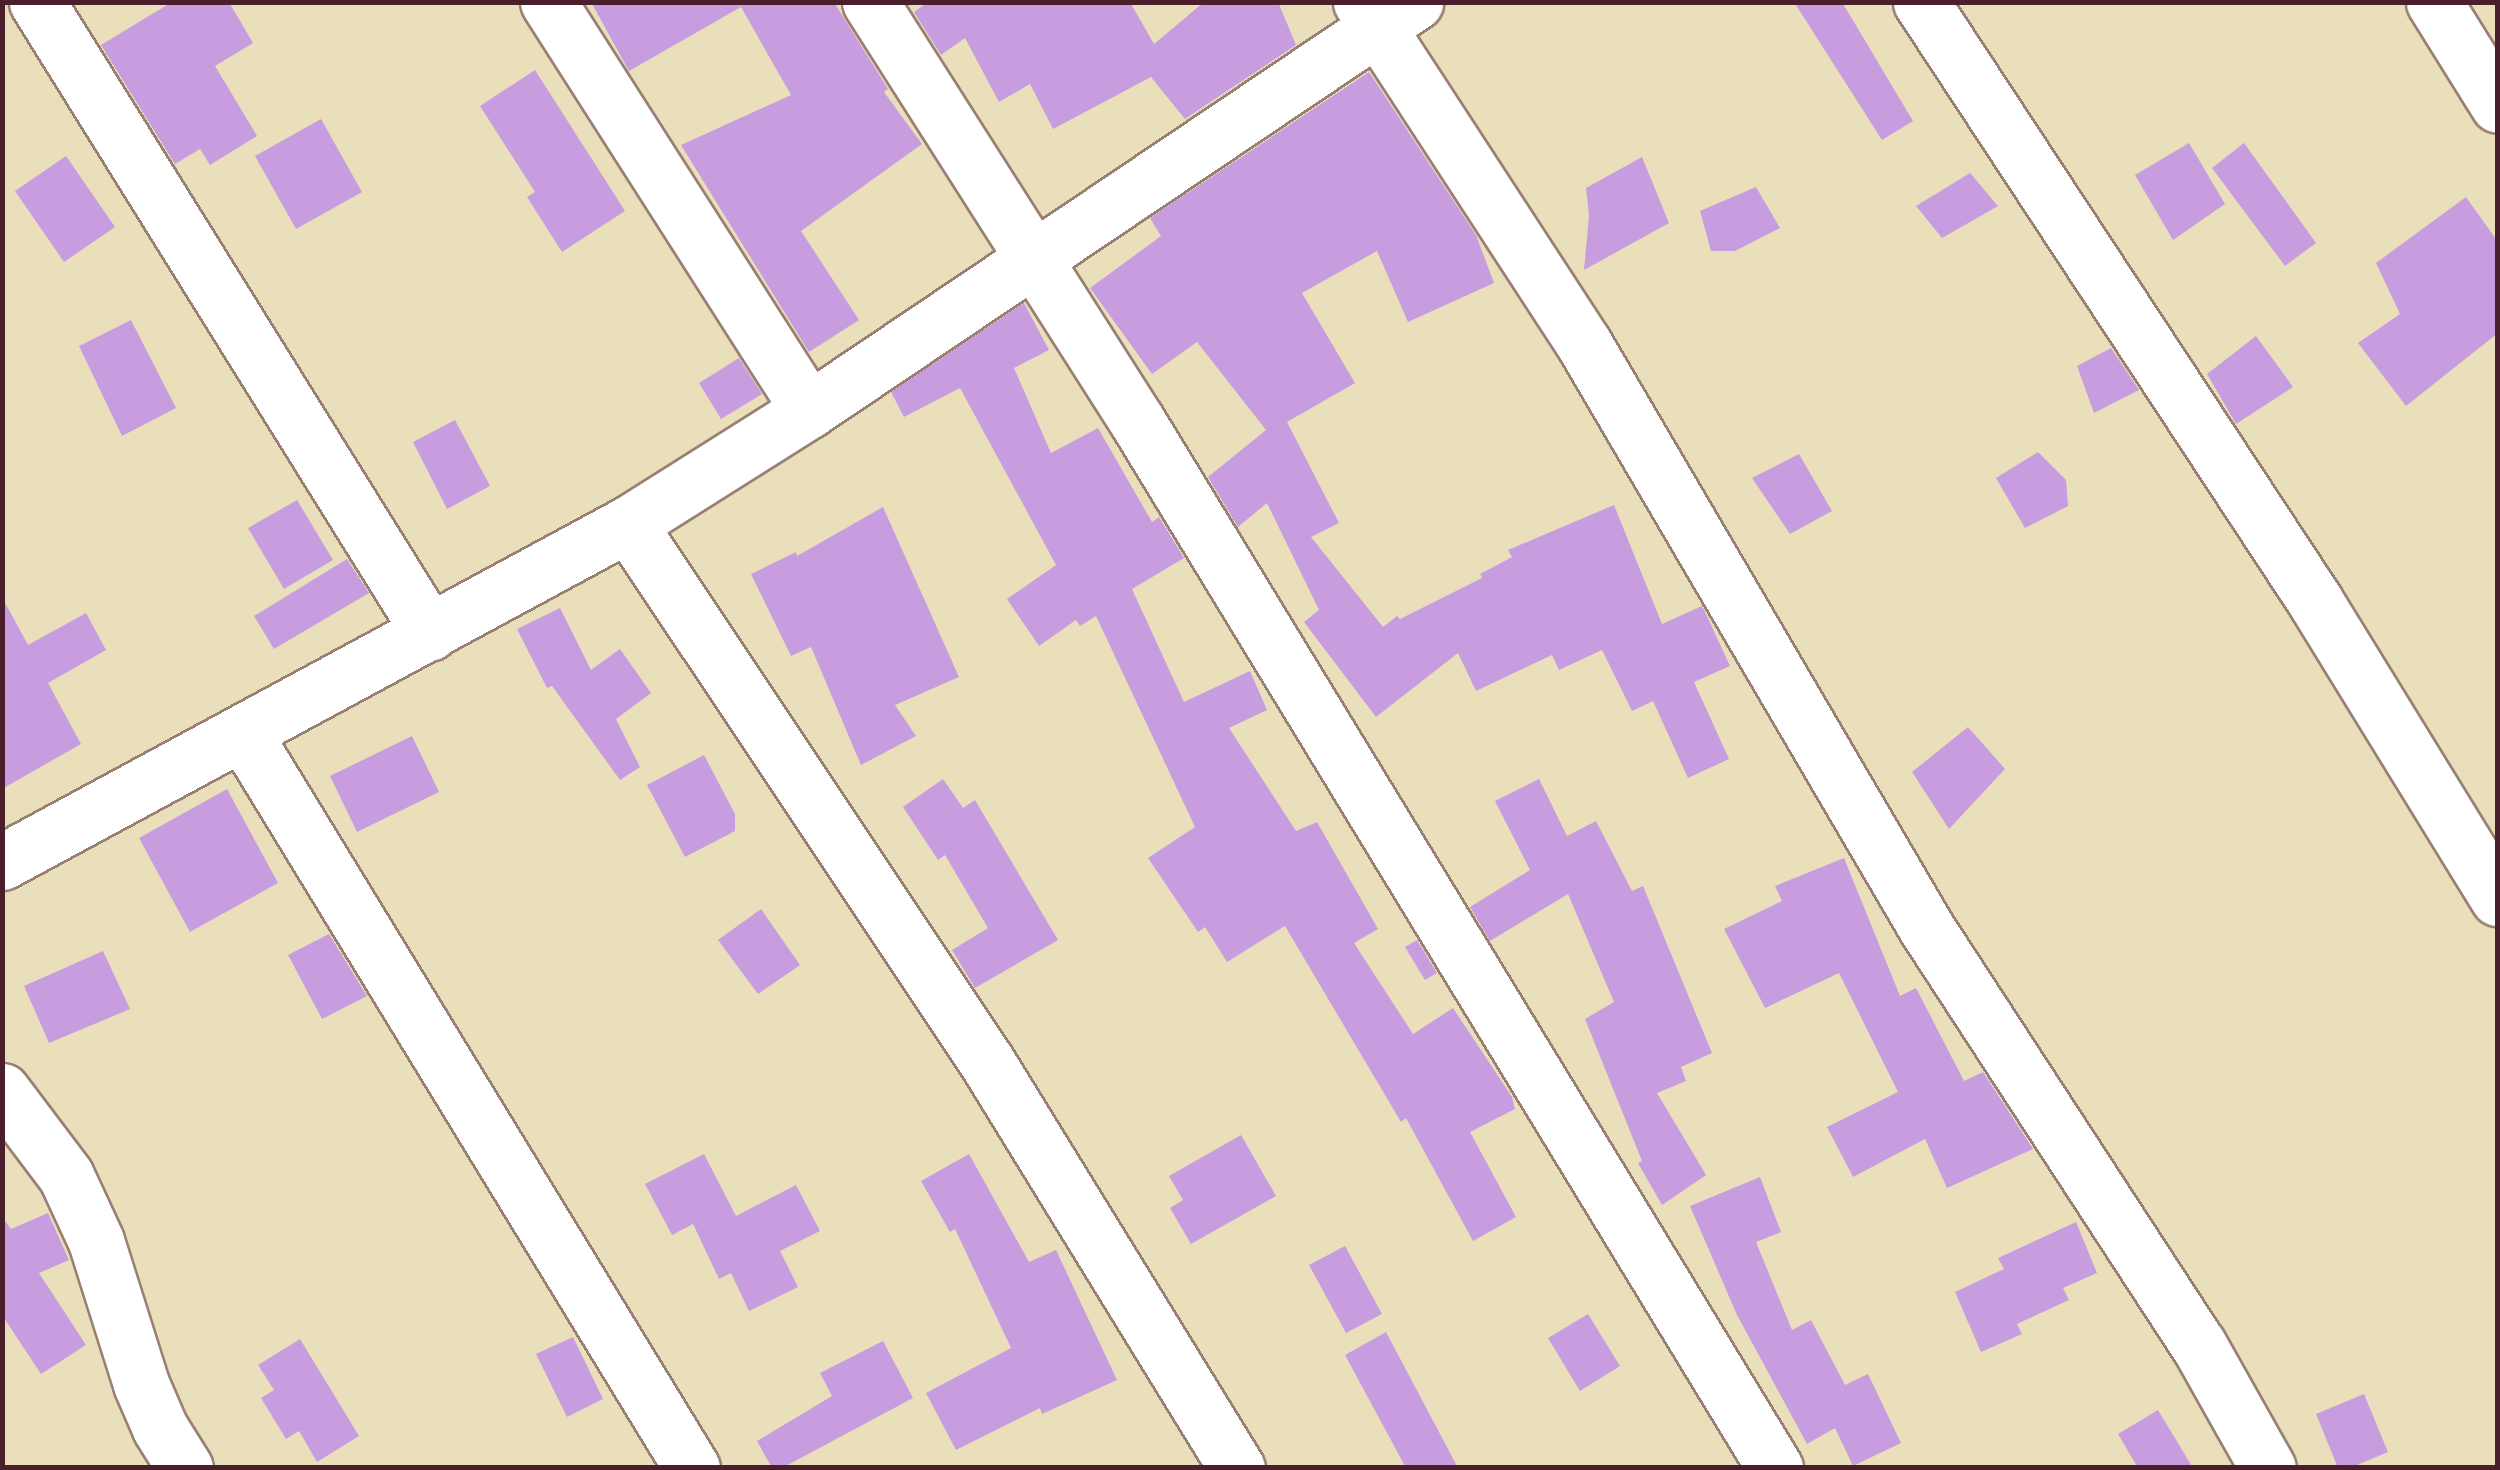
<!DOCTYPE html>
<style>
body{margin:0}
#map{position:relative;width:2500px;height:1470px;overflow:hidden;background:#eadfbb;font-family:"Libre Bodoni",serif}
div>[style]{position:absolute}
.building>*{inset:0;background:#c89de0}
.roads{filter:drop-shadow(2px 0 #9a7f73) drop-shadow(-2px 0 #9a7f73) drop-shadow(0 2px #9a7f73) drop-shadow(0 -2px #9a7f73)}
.minor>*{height:55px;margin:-27.5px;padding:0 27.5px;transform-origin:27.5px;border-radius:27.5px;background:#fff}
span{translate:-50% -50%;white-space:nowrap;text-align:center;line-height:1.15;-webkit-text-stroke:10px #fdfcf7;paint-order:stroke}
.frame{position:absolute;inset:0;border:5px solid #4a1f2b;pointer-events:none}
</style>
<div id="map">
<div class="building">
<i style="clip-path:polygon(172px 2px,229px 2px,253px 43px,215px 66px,257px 136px,210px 165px,200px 149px,175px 164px,101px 45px)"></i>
<i style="clip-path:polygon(591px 2px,834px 2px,888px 89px,884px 92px,922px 144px,801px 231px,859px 320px,809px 352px,681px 145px,791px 95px,741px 7px,629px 71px)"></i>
<i style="clip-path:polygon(928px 2px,1130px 2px,1154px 44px,1204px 2px,1278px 2px,1296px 45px,1185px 119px,1151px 77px,1053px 129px,1030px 84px,999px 102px,965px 38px,941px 55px,914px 12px)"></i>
<i style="clip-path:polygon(1794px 2px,1842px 2px,1913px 121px,1882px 140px)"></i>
<i style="clip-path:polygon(535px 70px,625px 211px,562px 252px,527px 197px,535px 192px,480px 106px)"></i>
<i style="clip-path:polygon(1369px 72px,1476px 235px,1494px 283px,1408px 322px,1377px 251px,1302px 293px,1355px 383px,1287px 422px,1339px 523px,1311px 537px,1383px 627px,1397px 616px,1400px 619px,1482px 578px,1480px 574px,1512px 557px,1508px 550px,1614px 505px,1662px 624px,1702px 606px,1707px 616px,1730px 666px,1694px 682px,1729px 759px,1688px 778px,1653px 701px,1632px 711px,1602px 650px,1559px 670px,1552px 655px,1476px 691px,1458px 653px,1376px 717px,1304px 622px,1319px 610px,1267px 503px,1238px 527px,1208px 477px,1266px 430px,1197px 342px,1152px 374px,1090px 288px,1161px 236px,1150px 218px)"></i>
<i style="clip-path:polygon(321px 119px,362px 192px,296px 229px,255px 156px)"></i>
<i style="clip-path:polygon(2189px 143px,2225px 204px,2173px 240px,2135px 175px)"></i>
<i style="clip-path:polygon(2244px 143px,2316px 243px,2285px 266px,2212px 168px)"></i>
<i style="clip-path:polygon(66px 156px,115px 227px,64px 262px,15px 191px)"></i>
<i style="clip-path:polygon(1642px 157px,1669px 223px,1584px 270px,1589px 216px,1586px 188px)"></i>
<i style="clip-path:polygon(1970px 173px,1998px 206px,1942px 238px,1916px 206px)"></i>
<i style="clip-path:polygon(1756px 187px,1780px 228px,1735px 251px,1711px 251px,1700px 211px)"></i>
<i style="clip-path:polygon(2466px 197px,2498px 242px,2498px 333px,2406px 406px,2358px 343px,2400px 314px,2376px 263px)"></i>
<i style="clip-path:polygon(1024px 303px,1049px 350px,1014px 368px,1051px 453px,1098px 428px,1152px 522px,1159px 517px,1184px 558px,1132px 589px,1184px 702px,1250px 671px,1267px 710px,1229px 728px,1296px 831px,1317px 822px,1378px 929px,1354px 943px,1413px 1034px,1453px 1008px,1512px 1097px,1515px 1109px,1470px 1132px,1516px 1217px,1473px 1241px,1406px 1118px,1401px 1122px,1285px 926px,1227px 962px,1205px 927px,1198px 932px,1148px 858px,1195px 827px,1096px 616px,1080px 626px,1076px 620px,1039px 646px,1007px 599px,1056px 565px,960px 388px,904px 417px,891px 392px)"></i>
<i style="clip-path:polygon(131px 320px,176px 408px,122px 436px,79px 346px)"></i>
<i style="clip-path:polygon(2256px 336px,2293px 387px,2236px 424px,2207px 374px)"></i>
<i style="clip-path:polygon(2111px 348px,2139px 390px,2094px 413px,2077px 366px)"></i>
<i style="clip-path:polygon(739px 358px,762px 394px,721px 419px,699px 383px)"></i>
<i style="clip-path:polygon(455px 420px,490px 486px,447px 509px,413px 442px)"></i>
<i style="clip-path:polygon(2038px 452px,2066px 480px,2068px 506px,2025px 528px,1996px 478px)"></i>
<i style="clip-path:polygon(1799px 454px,1832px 511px,1790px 534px,1752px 478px)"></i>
<i style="clip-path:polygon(297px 500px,333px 560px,284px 589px,248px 528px)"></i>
<i style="clip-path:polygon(883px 507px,959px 677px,895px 705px,916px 736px,861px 765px,811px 647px,791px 656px,751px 574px,796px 552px,797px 556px)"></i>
<i style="clip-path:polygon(347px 559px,369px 593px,274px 649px,254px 616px)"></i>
<i style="clip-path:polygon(2px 597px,28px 645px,86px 613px,106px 650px,48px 683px,81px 744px,2px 789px)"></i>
<i style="clip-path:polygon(560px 608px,591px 670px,620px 649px,651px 693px,616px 719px,640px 767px,620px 780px,552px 686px,547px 688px,517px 629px)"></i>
<i style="clip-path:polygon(1968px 727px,2005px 769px,1949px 829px,1912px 772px)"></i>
<i style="clip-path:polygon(412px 736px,439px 792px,357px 832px,330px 776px)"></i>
<i style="clip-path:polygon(704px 755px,735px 814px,735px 831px,685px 857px,647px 785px)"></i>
<i style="clip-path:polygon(943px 779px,963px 808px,975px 800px,1058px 940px,975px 988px,952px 950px,988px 928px,945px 855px,938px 860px,903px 807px)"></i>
<i style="clip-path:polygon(1539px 779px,1567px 836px,1596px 821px,1632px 891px,1643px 886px,1712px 1053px,1681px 1067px,1686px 1081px,1657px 1093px,1706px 1175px,1662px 1205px,1638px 1163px,1642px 1161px,1585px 1019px,1614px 1002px,1568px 894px,1490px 941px,1470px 907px,1530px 870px,1495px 801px)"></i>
<i style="clip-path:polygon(227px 789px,278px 883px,190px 932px,139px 838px)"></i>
<i style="clip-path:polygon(1844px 858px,1900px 996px,1916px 988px,1964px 1081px,1983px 1072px,2033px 1149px,1947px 1188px,1925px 1139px,1853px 1177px,1827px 1127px,1898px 1092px,1839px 973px,1765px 1008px,1724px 929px,1782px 901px,1775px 886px)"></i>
<i style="clip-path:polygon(761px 909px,800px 965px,758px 994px,718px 940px)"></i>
<i style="clip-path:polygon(329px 934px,367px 996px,322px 1019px,288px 955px)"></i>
<i style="clip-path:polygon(1417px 940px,1437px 973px,1425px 980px,1405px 947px)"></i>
<i style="clip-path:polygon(103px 951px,130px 1009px,49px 1043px,24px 986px)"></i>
<i style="clip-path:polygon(1241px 1135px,1276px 1196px,1191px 1244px,1170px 1208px,1183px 1200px,1169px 1176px)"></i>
<i style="clip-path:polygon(704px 1154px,736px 1216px,796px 1185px,820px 1231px,780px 1251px,798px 1287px,749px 1311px,731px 1273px,719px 1279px,693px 1224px,672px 1235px,645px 1184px)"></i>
<i style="clip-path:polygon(969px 1154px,1029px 1262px,1056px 1250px,1117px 1380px,1042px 1414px,1040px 1408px,956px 1450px,926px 1393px,1011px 1348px,955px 1229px,950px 1232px,921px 1181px)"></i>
<i style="clip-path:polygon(1760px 1177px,1781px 1232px,1756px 1242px,1792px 1330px,1811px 1320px,1845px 1385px,1868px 1374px,1901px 1443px,1853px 1466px,1835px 1428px,1807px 1444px,1737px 1315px,1690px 1206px)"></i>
<i style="clip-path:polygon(48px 1213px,69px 1260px,39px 1273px,86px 1345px,41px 1374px,2px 1315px,2px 1217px,11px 1229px)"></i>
<i style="clip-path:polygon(2076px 1222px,2097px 1273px,2063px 1288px,2069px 1300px,2017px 1324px,2022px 1334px,1981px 1352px,1955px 1292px,2004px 1269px,1998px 1258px)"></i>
<i style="clip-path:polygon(1345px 1246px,1382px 1314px,1346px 1333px,1309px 1265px)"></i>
<i style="clip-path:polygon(1588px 1314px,1620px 1366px,1580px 1391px,1548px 1338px)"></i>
<i style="clip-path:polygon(1386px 1332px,1458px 1468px,1406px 1468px,1345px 1355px)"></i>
<i style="clip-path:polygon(573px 1337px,603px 1399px,567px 1417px,536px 1354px)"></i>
<i style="clip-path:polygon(300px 1339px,359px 1436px,317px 1462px,299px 1431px,286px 1439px,261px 1398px,274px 1390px,258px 1365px)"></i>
<i style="clip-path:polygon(883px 1341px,913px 1398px,782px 1468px,772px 1468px,757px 1441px,832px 1396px,820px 1373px)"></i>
<i style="clip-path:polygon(2364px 1394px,2388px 1452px,2350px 1468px,2338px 1468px,2316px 1414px)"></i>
<i style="clip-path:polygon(2158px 1410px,2193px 1468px,2138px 1468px,2118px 1434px)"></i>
</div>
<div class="roads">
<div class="minor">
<i style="left:37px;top:2px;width:743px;rotate:58.08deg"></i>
<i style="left:548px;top:2px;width:484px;rotate:57.4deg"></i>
<i style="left:870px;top:2px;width:497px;rotate:57.5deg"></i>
<i style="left:1137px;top:421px;width:1226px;rotate:58.64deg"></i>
<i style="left:1361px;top:2px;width:408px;rotate:56.9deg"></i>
<i style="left:1584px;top:344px;width:678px;rotate:59.62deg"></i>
<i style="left:1927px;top:929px;width:496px;rotate:56.9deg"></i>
<i style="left:2198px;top:1344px;width:142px;rotate:60.6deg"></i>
<i style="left:1921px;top:2px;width:717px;rotate:56.66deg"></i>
<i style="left:2315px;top:601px;width:349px;rotate:58.4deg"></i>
<i style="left:2434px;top:2px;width:121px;rotate:58.1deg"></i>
<i style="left:628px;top:524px;width:647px;rotate:56.29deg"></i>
<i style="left:987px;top:1062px;width:477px;rotate:58.4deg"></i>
<i style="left:243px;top:733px;width:861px;rotate:58.58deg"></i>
<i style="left:2px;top:862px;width:711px;rotate:-28.37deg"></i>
<i style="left:628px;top:524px;width:214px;rotate:-32.2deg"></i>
<i style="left:809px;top:410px;width:731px;rotate:-33.95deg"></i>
<i style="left:2px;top:1091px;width:106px;rotate:53deg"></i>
<i style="left:66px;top:1176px;width:72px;rotate:65.2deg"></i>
<i style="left:96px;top:1241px;width:150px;rotate:72.5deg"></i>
<i style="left:141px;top:1384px;width:48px;rotate:66.6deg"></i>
<i style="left:160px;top:1428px;width:47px;rotate:58deg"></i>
</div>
</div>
<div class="frame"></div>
</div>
